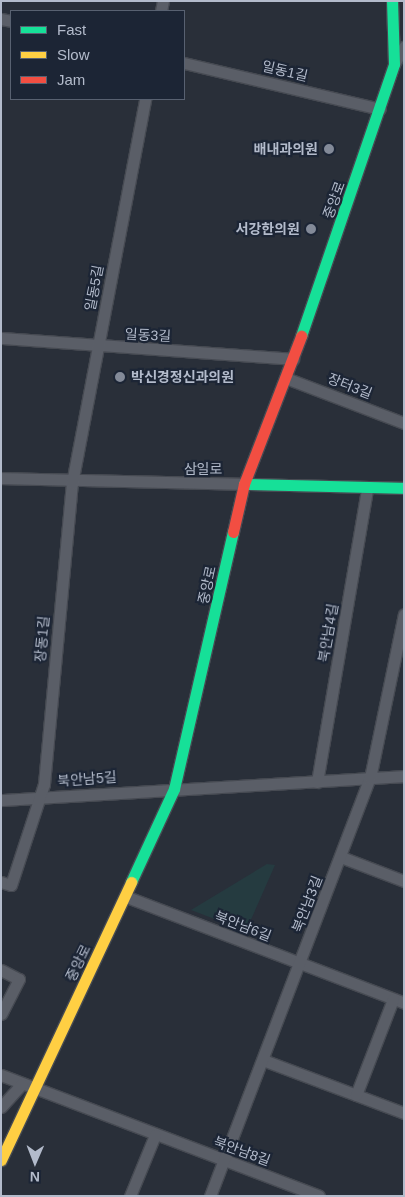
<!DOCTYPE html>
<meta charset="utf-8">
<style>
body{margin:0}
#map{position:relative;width:405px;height:1197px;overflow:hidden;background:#292f39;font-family:Helvetica,"Noto Sans KR",sans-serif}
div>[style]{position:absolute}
.green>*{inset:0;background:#253b40}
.roads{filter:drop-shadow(1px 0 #464a52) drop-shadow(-1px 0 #464a52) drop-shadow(0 1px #464a52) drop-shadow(0 -1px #464a52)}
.street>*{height:11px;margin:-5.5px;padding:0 5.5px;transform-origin:5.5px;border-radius:5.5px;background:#5a5e67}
.fast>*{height:11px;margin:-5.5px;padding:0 5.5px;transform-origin:5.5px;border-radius:5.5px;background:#16e098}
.slow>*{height:11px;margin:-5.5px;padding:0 5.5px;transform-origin:5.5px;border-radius:5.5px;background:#ffcf43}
.jam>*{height:11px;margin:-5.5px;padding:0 5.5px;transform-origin:5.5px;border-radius:5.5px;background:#f24e42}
.dots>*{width:14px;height:14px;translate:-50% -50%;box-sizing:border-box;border:2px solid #1c2535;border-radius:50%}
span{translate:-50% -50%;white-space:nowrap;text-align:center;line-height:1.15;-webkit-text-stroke:4.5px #1c2535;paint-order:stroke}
.street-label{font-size:14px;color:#b3bbcb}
.poi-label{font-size:14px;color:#b3bbcb;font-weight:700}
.right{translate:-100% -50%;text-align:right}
.left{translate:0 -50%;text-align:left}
.frame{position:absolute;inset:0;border:2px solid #b3bbcb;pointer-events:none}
.legend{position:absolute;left:10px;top:10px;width:175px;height:90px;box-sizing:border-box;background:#1c2535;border:1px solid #586171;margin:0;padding:6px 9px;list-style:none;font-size:15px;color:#b3bbcb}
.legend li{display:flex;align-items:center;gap:10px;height:25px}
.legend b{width:25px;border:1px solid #586171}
.north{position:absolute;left:10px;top:1137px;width:50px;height:50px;-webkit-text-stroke:4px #1c2535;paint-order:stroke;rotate:181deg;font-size:14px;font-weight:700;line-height:20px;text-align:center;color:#b3bbcb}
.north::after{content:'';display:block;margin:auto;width:18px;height:22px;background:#b3bbcb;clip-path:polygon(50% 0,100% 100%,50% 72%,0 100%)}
</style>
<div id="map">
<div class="green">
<i style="clip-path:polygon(267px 864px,275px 865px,246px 931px,191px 910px)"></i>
</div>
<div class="roads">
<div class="street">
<i style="left:161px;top:11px;width:10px;rotate:-79deg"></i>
<i style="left:1px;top:19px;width:10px;rotate:11deg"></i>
<i style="left:184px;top:63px;width:201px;rotate:13.2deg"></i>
<i style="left:394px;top:64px;width:20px;rotate:-60deg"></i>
<i style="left:1px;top:338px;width:293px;rotate:4.1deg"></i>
<i style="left:286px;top:378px;width:126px;rotate:20.9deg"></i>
<i style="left:1px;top:478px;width:243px;rotate:1.4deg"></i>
<i style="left:317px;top:782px;width:298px;rotate:-80.3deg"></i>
<i style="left:1px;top:800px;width:404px;rotate:-3.4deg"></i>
<i style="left:341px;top:857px;width:67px;rotate:20.9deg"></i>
<i style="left:1px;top:882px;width:10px;rotate:17deg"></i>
<i style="left:11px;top:885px;width:106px;rotate:-71.9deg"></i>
<i style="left:44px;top:784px;width:302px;rotate:-84.7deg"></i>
<i style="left:72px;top:483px;width:391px;rotate:-79.2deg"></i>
<i style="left:127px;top:897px;width:297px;rotate:20.9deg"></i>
<i style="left:1px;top:970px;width:20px;rotate:27deg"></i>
<i style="left:19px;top:979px;width:39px;rotate:117deg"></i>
<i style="left:263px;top:1060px;width:151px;rotate:20.6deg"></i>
<i style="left:1px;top:1075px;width:340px;rotate:20.8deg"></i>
<i style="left:356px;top:1095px;width:103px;rotate:-68.9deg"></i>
<i style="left:1px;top:1107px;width:31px;rotate:-48deg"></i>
<i style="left:130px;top:1196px;width:66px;rotate:-67.7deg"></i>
<i style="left:210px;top:1196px;width:448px;rotate:-69.1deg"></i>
<i style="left:370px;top:778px;width:167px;rotate:-78.3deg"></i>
</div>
<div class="fast">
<i style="left:301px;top:336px;width:287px;rotate:-71.1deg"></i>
<i style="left:394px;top:64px;width:63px;rotate:-91.8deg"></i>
<i style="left:244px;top:484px;width:160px;rotate:1.4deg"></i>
<i style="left:131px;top:882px;width:102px;rotate:-65.2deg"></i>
<i style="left:174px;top:789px;width:264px;rotate:-77.1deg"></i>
</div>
<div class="slow">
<i style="left:1px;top:1160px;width:307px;rotate:-64.9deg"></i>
</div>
<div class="jam">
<i style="left:233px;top:532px;width:49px;rotate:-77.1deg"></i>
<i style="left:244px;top:484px;width:159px;rotate:-68.9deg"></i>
</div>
</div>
<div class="dots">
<i style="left:329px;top:149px;background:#838a98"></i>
<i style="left:311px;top:229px;background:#838a98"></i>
<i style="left:120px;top:377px;background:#838a98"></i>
</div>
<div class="street-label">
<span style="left:285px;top:71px;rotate:13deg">일동1길</span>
<span style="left:334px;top:200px;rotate:-70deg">중앙로</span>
<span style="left:94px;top:288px;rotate:-79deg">일동5길</span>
<span style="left:148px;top:335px;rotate:3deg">일동3길</span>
<span style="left:350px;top:386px;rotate:21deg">장터3길</span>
<span style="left:203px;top:469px">삼일로</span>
<span style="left:207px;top:585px;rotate:-78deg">중앙로</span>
<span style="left:328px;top:633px;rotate:-80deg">북안남4길</span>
<span style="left:42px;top:639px;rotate:-85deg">장동1길</span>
<span style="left:87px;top:779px;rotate:-4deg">북안남5길</span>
<span style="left:307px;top:904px;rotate:-69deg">북안남3길</span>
<span style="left:243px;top:926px;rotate:21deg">북안남6길</span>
<span style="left:78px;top:963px;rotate:-64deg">중앙로</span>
<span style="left:242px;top:1151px;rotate:20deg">북안남8길</span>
</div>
<div class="poi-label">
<span class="right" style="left:318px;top:149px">배내과의원</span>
<span class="right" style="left:300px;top:229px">서강한의원</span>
<span class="left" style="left:131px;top:377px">박신경정신과의원</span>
</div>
<div class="frame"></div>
<ul class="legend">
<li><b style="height:6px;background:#16e098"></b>Fast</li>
<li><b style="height:6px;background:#ffcf43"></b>Slow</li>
<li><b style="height:6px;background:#f24e42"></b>Jam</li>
</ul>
<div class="north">N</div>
</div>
